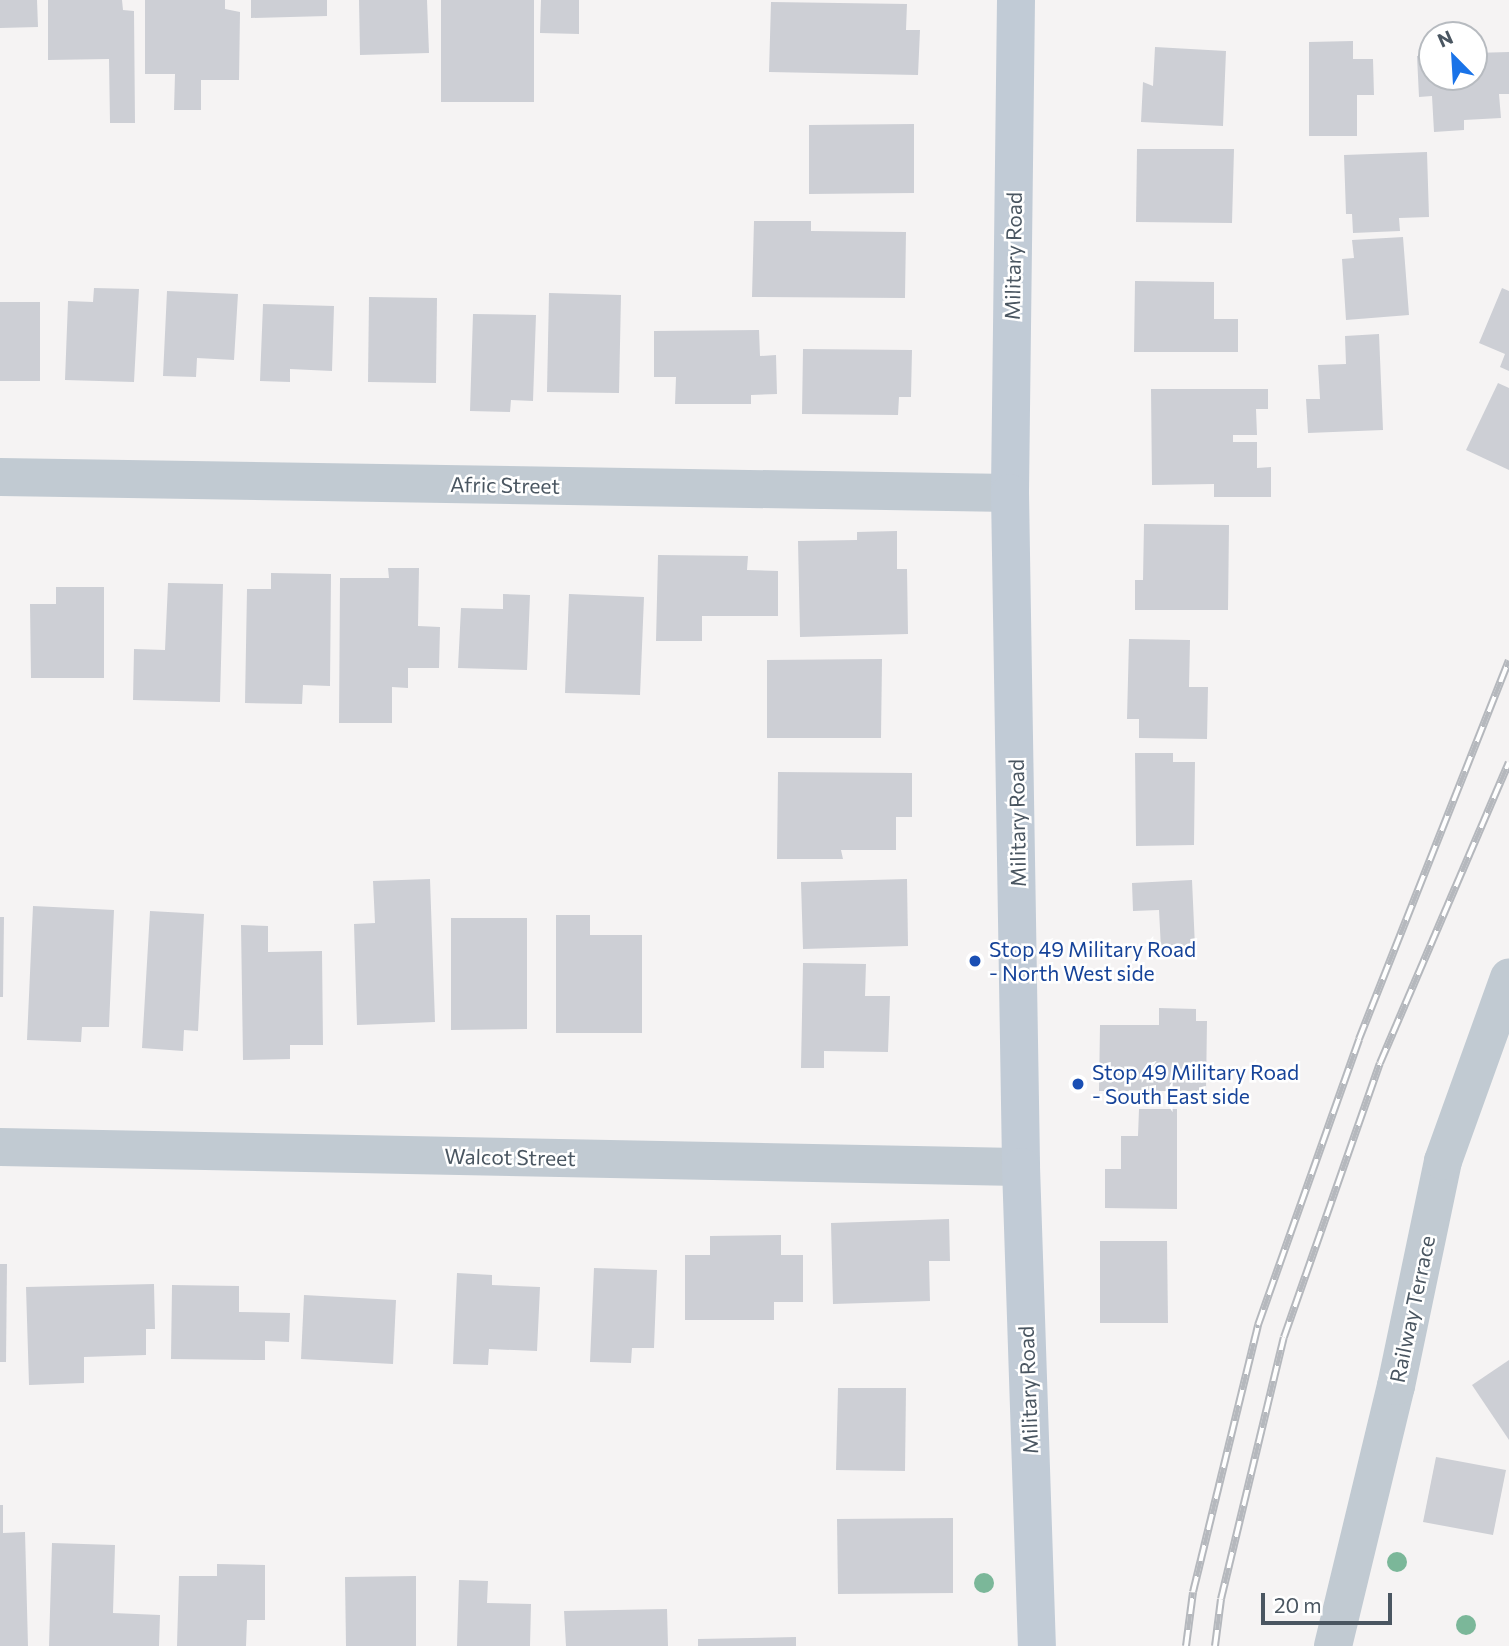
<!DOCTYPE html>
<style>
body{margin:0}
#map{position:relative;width:1509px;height:1646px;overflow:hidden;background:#f5f3f3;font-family:Commissioner,sans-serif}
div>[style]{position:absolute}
.building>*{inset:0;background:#cdcfd5}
.street>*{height:38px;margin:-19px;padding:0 19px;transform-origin:19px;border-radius:19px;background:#c1cad2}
.secondary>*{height:38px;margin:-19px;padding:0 19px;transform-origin:19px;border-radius:19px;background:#c1cbd6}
.rail>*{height:8px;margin-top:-4px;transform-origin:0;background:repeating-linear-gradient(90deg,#fff 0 16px,#b5b8bd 0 32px);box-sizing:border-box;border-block:2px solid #b5b8bd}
.trees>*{width:20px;height:20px;margin:-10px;border-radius:50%;background:#7bb799}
.dots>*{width:19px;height:19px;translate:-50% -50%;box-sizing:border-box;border:4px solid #fff;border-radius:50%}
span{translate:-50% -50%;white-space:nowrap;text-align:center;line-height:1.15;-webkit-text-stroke:5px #fff;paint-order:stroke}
.street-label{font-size:21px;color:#4a5661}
.transit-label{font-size:21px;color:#164399}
.left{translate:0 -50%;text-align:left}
.north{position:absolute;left:1418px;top:21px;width:70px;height:70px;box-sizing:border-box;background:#fff;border:2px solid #b7bbc0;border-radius:50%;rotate:336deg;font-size:19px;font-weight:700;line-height:28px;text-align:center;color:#4a5661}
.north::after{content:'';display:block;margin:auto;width:24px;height:32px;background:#1a73e8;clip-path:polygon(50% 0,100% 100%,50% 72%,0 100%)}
.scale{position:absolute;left:1261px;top:1593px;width:131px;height:32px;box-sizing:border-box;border:4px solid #4a5661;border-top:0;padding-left:9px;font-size:21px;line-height:24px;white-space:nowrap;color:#4a5661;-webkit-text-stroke:5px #fff;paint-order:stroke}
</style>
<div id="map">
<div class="building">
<i style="clip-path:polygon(0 0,37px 0,38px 27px,0 28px)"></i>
<i style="clip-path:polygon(48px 0,122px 0,123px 10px,134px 11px,135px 123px,110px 123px,109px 59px,48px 60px)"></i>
<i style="clip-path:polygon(145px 0,225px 0,225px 9px,240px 12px,239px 80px,201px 80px,201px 110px,174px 110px,175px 74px,145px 74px)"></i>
<i style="clip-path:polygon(251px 0,327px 0,327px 16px,251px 18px)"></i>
<i style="clip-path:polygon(359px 0,427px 0,429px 53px,360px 55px)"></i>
<i style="clip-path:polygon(441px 0,534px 0,534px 102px,441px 102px)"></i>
<i style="clip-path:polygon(541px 0,579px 0,579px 34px,540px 33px)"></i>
<i style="clip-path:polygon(771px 2px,907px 4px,906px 30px,920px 30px,918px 75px,769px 72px)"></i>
<i style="clip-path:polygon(1353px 41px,1353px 59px,1373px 59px,1374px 95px,1357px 95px,1357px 136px,1309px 136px,1309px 42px)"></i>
<i style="clip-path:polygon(1155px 47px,1226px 51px,1223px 126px,1141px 122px,1143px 82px,1153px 86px)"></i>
<i style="clip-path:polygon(1509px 52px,1509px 94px,1499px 94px,1501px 118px,1464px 120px,1464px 130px,1434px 132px,1432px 96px,1419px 97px,1417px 56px,1432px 55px,1432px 77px,1474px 77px,1474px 53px)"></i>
<i style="clip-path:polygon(914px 124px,914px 193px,809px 194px,809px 125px)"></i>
<i style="clip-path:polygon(1137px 149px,1234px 149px,1232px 223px,1136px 222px)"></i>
<i style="clip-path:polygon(1427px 152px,1429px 217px,1399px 218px,1400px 231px,1353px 233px,1352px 214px,1346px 214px,1344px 155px)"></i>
<i style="clip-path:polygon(754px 221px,811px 221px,811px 231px,906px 232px,905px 298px,752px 297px)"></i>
<i style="clip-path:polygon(1403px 237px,1409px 315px,1346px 320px,1342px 259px,1354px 258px,1352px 240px)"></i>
<i style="clip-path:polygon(1135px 281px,1214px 282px,1214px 319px,1238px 319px,1238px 352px,1134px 352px)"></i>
<i style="clip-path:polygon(94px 288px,139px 289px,134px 382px,65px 380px,68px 301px,93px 302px)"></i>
<i style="clip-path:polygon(1502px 288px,1509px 291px,1509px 371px,1500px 367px,1505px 354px,1479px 343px)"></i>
<i style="clip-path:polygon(167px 291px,238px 294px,234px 360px,197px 358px,196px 377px,163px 376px)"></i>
<i style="clip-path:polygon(549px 293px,621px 295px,619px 393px,547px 392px)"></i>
<i style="clip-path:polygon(369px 297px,437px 298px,436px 383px,368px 382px)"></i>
<i style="clip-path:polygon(0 302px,40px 302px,40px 381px,0 381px)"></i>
<i style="clip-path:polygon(263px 304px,334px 306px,332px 371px,290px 369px,290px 382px,260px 381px)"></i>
<i style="clip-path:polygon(473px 314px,536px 315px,533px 401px,511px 400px,510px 412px,470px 411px)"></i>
<i style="clip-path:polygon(759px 330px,760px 356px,776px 355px,777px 394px,751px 395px,751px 404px,675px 404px,676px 377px,654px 377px,654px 331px)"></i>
<i style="clip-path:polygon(1379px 334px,1383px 430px,1308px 433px,1306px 399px,1320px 399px,1318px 365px,1346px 364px,1345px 336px)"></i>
<i style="clip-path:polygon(803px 349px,912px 350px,911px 397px,899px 397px,898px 415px,802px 414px)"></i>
<i style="clip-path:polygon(1498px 383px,1509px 388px,1509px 470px,1466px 450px)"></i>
<i style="clip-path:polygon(1151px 389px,1268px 389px,1268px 409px,1256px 409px,1257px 435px,1233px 435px,1233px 442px,1257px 442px,1257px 468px,1271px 467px,1271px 497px,1214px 497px,1214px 484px,1152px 485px)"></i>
<i style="clip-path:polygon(1144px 524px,1229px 525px,1228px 610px,1135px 610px,1135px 580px,1143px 580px)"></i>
<i style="clip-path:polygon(897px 531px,897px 569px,907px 569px,908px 634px,800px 637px,798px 541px,857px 540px,857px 532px)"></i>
<i style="clip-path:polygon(658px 555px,748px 556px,747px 570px,778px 571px,778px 616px,702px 616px,702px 641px,656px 641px)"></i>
<i style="clip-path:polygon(388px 568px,419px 568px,418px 626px,440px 627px,439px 668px,408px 668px,408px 688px,392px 687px,392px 723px,339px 723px,340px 578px,389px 578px)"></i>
<i style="clip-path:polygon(271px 573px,331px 574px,330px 686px,303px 685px,302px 704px,245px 703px,247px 589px,271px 589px)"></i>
<i style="clip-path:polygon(168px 583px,223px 584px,220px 702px,133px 700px,134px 649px,165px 650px)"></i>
<i style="clip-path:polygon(56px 587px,104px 587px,104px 678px,31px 678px,30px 604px,56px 604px)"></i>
<i style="clip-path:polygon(503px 594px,530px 595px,527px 670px,458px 668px,461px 608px,503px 609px)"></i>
<i style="clip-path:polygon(569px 594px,644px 597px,640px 695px,565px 693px)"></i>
<i style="clip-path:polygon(1129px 639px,1190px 640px,1189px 687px,1208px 687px,1207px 739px,1139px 738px,1139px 719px,1127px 719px)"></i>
<i style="clip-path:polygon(882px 659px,881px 738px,767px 738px,767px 660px)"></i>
<i style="clip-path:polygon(1135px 753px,1173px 753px,1173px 762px,1195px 762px,1194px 845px,1136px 846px)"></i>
<i style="clip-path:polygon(778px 772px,912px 773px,912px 817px,896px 817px,896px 850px,841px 850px,843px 859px,777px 859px)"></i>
<i style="clip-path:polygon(430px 879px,435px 1022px,357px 1025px,354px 924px,375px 923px,373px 881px)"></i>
<i style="clip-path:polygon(907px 879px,908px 946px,803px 949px,801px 882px)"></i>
<i style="clip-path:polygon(1192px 880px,1195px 947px,1161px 949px,1159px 910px,1133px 911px,1132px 883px)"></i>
<i style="clip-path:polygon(33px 906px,114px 910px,109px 1027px,82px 1027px,81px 1042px,27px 1040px)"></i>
<i style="clip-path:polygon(150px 911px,204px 914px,198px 1031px,184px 1030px,183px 1051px,142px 1048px)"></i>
<i style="clip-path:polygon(556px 915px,590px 915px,590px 935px,642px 935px,642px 1033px,556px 1033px)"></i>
<i style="clip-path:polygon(0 917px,4px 917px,3px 997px,0 997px)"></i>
<i style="clip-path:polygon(451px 918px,527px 918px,527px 1029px,451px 1030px)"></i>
<i style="clip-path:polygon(241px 925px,268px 926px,268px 952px,322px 951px,323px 1045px,290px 1045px,290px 1059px,243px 1060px)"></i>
<i style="clip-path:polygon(803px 963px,866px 964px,865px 996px,890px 996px,888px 1052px,824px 1051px,824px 1068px,801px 1068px)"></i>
<i style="clip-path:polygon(1159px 1008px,1196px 1009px,1196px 1021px,1207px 1021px,1206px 1091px,1099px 1091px,1100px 1025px,1159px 1025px)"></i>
<i style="clip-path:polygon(1139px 1109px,1177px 1109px,1177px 1209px,1105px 1208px,1105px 1169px,1121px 1169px,1121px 1136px,1138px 1136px)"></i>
<i style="clip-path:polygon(949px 1219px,950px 1261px,929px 1261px,930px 1301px,833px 1304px,831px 1223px)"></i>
<i style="clip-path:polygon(781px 1235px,781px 1255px,803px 1255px,803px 1302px,774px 1302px,774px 1320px,685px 1320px,685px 1255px,710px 1255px,710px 1236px)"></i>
<i style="clip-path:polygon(1100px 1241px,1167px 1241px,1168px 1323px,1100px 1323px)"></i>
<i style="clip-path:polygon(0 1264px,7px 1264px,6px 1362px,0 1362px)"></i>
<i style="clip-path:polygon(594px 1268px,657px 1270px,654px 1348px,632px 1348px,631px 1363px,590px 1362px)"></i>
<i style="clip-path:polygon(457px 1273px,492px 1275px,492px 1285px,540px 1287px,537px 1351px,489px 1349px,488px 1365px,453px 1364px)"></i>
<i style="clip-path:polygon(154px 1284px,155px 1329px,146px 1329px,146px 1355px,84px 1357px,84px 1383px,29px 1385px,26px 1287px)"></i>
<i style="clip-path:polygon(172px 1285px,239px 1286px,239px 1312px,290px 1313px,289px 1342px,265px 1341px,265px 1360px,171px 1359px)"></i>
<i style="clip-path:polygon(304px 1295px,396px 1300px,393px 1364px,301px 1359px)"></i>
<i style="clip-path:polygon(1509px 1360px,1509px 1440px,1472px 1385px)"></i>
<i style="clip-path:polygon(838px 1388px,906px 1388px,905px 1471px,836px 1470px)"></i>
<i style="clip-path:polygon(1436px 1457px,1506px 1470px,1493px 1535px,1423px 1522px)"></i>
<i style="clip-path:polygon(0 1505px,3px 1505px,3px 1533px,25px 1532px,28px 1646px,0 1646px)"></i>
<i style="clip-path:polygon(953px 1518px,953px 1593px,838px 1594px,837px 1519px)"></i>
<i style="clip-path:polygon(52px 1543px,115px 1545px,113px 1613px,160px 1615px,159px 1646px,49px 1646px)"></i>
<i style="clip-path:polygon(217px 1564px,265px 1565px,265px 1620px,247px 1620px,246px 1646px,177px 1646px,179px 1576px,217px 1576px)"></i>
<i style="clip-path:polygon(416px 1576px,416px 1646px,346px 1646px,345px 1577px)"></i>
<i style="clip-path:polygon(459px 1580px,488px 1581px,487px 1603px,531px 1604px,530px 1646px,457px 1646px)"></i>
<i style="clip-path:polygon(667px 1609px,668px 1646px,566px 1646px,564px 1611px)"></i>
<i style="clip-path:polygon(796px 1637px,796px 1646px,698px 1646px,698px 1639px)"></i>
</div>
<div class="street">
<i style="left:0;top:477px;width:1010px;rotate:0.91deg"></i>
<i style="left:0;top:1147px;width:1021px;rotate:1.12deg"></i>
<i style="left:1333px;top:1646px;width:268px;rotate:-76.4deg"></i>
<i style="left:1396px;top:1386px;width:230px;rotate:-78.2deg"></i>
<i style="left:1443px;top:1161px;width:195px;rotate:-70.2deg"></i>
</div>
<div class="secondary">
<i style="left:1016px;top:0;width:493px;rotate:90.7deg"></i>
<i style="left:1010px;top:493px;width:674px;rotate:89.06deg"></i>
<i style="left:1021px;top:1167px;width:479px;rotate:88.1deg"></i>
</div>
<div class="rail">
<i style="left:1186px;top:1646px;width:54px;rotate:-82.6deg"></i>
<i style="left:1193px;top:1592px;width:275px;rotate:-76.3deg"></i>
<i style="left:1258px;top:1325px;width:303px;rotate:-70.5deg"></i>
<i style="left:1359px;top:1039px;width:407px;rotate:-68.4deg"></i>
<i style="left:1215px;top:1646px;width:47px;rotate:-82.7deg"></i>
<i style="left:1221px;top:1599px;width:269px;rotate:-76.5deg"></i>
<i style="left:1284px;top:1337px;width:290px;rotate:-70.7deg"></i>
<i style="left:1380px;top:1063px;width:327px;rotate:-66.8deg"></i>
</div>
<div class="trees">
<i style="left:1397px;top:1562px"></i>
<i style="left:984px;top:1583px"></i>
<i style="left:1466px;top:1625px"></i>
</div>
<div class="dots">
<i style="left:975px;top:961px;background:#1a4fb4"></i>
<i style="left:1078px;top:1084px;background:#1a4fb4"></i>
</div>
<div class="street-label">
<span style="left:1013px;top:256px;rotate:-89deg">Military Road</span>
<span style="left:505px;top:485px;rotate:1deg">Afric Street</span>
<span style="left:1017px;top:823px;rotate:-91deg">Military Road</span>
<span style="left:510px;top:1157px;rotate:1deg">Walcot Street</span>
<span style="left:1412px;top:1309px;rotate:-78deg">Railway Terrace</span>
<span style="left:1028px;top:1390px;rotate:-92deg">Military Road</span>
</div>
<div class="transit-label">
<span class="left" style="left:989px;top:961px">Stop 49 Military Road<br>- North West side</span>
<span class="left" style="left:1092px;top:1084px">Stop 49 Military Road<br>- South East side</span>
</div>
<div class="north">N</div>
<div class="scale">20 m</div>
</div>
